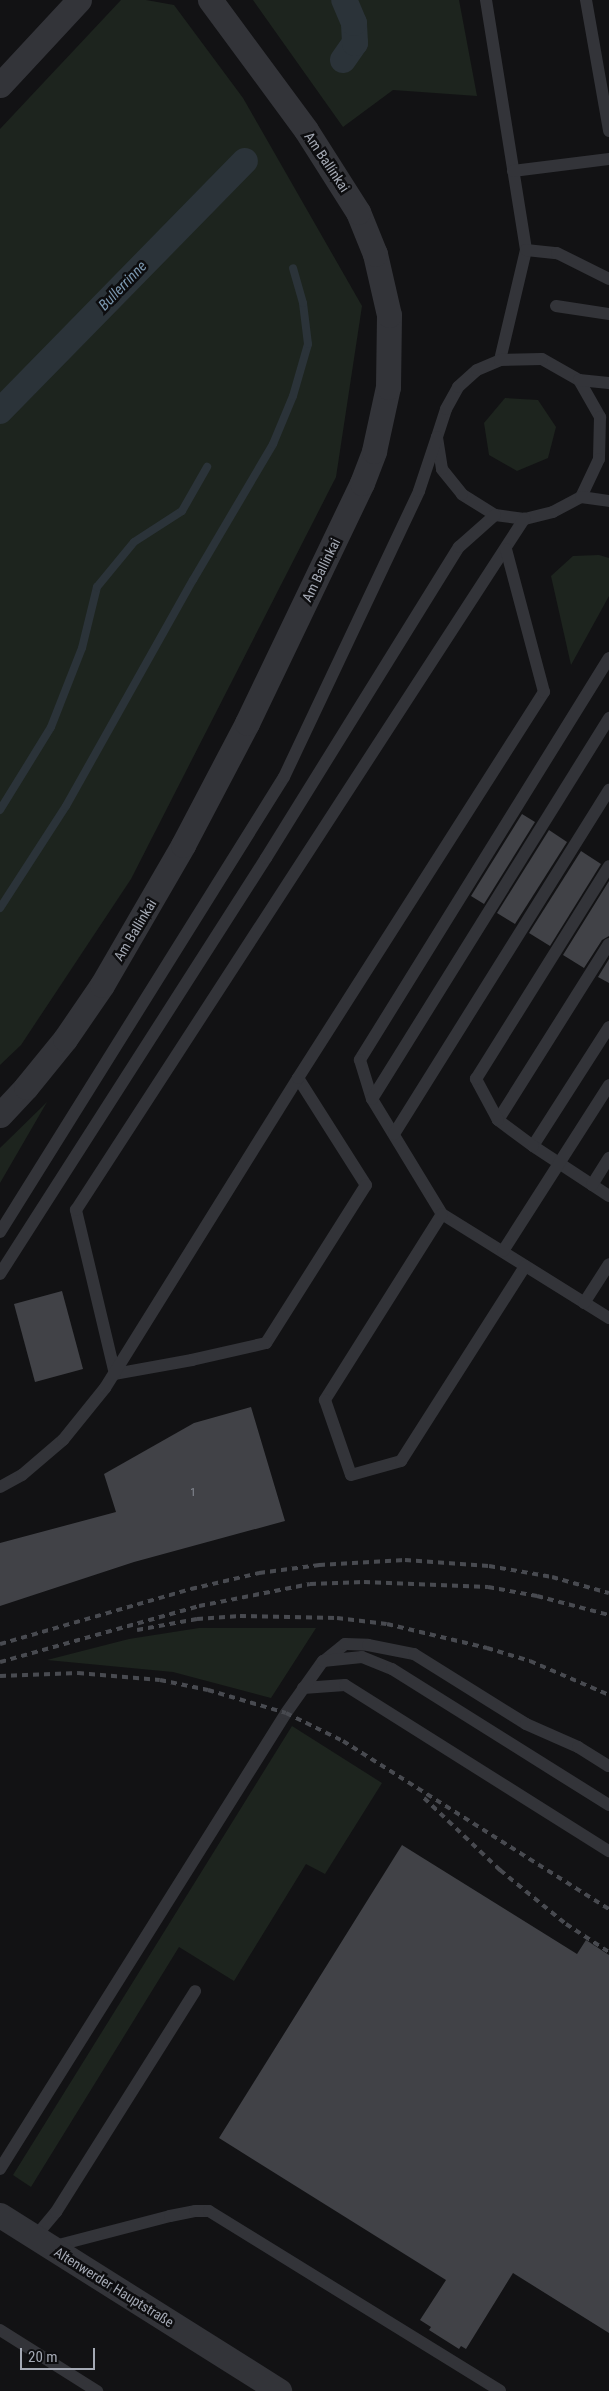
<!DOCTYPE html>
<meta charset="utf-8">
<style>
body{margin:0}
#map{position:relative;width:609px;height:2391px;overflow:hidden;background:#121214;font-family:"Roboto Condensed",sans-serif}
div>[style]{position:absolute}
.green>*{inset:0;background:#1d241e}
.stream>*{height:8px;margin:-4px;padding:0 4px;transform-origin:4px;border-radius:4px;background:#2b3339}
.canal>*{height:26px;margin:-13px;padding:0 13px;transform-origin:13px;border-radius:13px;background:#2b3339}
.building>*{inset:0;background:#414247}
.service>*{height:12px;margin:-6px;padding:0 6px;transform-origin:6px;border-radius:6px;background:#333439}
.minor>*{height:25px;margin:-12.5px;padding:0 12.5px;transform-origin:12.5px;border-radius:12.5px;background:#333439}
.rail>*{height:4px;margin-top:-2px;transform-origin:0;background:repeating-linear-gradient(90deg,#484a50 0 6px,transparent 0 11px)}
span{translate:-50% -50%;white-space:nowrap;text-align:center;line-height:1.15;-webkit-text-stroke:5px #0d0d0f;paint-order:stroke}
.number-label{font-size:11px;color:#8b8f99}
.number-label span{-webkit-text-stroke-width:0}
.street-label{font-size:14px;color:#a4a9b4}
.water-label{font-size:15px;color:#7b97af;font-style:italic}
.scale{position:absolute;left:20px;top:2348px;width:75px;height:22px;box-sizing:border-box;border:2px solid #a4a9b4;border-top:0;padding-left:6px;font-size:15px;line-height:18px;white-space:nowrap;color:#a4a9b4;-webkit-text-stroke:4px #0d0d0f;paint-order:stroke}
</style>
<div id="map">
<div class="green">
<i style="clip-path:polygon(121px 0,146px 0,174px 5px,243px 98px,362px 306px,336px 477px,131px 879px,21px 1045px,0 1065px,0 129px)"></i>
<i style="clip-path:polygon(253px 0,459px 0,477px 96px,393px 90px,343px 127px)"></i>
<i style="clip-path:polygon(505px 398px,538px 400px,556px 427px,548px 458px,517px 471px,489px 455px,484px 423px)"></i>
<i style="clip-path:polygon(599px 555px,609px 558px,609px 596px,571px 665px,551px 576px,573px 556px)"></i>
<i style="clip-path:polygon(47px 1102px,0 1183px,0 1148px)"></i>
<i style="clip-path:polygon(199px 1628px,316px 1628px,271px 1698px,173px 1672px,47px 1660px,129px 1639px)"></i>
<i style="clip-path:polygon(292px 1726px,382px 1783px,325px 1874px,306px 1864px,234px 1981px,179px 1947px,31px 2187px,13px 2175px)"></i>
</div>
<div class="stream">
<i style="left:0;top:810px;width:97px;rotate:-58.4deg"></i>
<i style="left:51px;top:727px;width:85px;rotate:-68.6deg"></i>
<i style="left:82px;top:648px;width:63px;rotate:-76.2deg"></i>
<i style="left:97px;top:587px;width:58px;rotate:-50.6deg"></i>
<i style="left:134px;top:542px;width:57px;rotate:-32.9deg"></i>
<i style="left:182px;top:511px;width:51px;rotate:-60.4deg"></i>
<i style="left:0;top:908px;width:121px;rotate:-57.1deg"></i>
<i style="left:66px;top:806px;width:259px;rotate:-60.7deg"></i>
<i style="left:193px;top:580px;width:158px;rotate:-59.5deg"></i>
<i style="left:273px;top:444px;width:52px;rotate:-67.4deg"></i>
<i style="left:293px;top:396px;width:54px;rotate:-73.9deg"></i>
<i style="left:308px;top:344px;width:41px;rotate:-97deg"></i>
<i style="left:303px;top:303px;width:36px;rotate:-106deg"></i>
</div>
<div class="canal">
<i style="left:343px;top:60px;width:21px;rotate:-55deg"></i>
<i style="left:355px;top:43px;width:20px;rotate:-93deg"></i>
<i style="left:354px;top:23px;width:25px;rotate:-113deg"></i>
<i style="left:0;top:411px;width:350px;rotate:-45.6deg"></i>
</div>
<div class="building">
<i style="clip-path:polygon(522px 814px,535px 822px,484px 904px,471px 896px)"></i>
<i style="clip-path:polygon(549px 830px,567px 842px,515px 924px,497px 913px)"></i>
<i style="clip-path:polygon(581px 851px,601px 864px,550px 946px,529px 933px)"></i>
<i style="clip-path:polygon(609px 881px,609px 936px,602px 940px,584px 968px,563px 955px)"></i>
<i style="clip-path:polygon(609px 959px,609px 983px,598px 977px)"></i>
<i style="clip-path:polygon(62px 1291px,83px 1369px,35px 1382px,14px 1304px)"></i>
<i style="clip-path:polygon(251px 1407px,285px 1521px,134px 1562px,0 1606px,0 1543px,116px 1512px,104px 1474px,194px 1423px)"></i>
<i style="clip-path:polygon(402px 1845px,577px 1954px,586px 1940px,609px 1955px,609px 2333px,513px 2273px,466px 2349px,461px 2346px,459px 2349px,429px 2330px,431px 2327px,420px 2320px,446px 2280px,219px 2138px)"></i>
</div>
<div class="service">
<i style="left:486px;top:0;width:253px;rotate:80.9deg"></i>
<i style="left:526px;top:250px;width:113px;rotate:103.3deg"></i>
<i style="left:586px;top:0;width:133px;rotate:80deg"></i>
<i style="left:513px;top:171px;width:97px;rotate:-7.1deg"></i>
<i style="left:526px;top:250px;width:31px;rotate:6deg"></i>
<i style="left:557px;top:253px;width:58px;rotate:26.6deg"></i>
<i style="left:556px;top:306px;width:54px;rotate:8.6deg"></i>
<i style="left:542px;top:359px;width:43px;rotate:29.6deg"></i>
<i style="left:579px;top:380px;width:43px;rotate:60.4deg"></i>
<i style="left:600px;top:417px;width:42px;rotate:91.4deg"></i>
<i style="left:599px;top:459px;width:42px;rotate:115.3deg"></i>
<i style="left:581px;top:497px;width:32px;rotate:152deg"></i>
<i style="left:553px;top:512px;width:30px;rotate:166deg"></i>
<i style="left:524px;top:519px;width:29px;rotate:-172deg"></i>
<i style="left:495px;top:515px;width:39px;rotate:-148deg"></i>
<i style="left:462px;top:494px;width:32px;rotate:-129deg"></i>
<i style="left:442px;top:469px;width:32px;rotate:-99deg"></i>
<i style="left:437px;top:437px;width:29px;rotate:-72deg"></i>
<i style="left:446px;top:409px;width:25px;rotate:-61deg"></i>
<i style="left:458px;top:387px;width:25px;rotate:-42deg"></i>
<i style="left:477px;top:370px;width:25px;rotate:-23deg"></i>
<i style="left:500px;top:360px;width:42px;rotate:-1.4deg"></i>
<i style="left:579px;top:380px;width:30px;rotate:6deg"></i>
<i style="left:581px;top:497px;width:28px;rotate:8deg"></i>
<i style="left:609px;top:658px;width:473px;rotate:121.8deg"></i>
<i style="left:360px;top:1060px;width:41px;rotate:72.9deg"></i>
<i style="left:372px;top:1099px;width:135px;rotate:58.7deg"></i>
<i style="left:442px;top:1214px;width:197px;rotate:31.9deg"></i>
<i style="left:609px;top:1027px;width:141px;rotate:122.6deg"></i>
<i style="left:533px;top:1146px;width:91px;rotate:33.3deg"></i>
<i style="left:298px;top:1078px;width:127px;rotate:57.6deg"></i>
<i style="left:366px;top:1185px;width:187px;rotate:122.3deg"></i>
<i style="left:266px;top:1343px;width:76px;rotate:167.1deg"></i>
<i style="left:192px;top:1360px;width:78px;rotate:169.7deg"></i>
<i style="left:115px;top:1374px;width:169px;rotate:-103.4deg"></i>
<i style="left:76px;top:1210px;width:824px;rotate:-57.04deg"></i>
<i style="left:372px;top:1099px;width:449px;rotate:-58.1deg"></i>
<i style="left:498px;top:1120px;width:208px;rotate:-57.8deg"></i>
<i style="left:394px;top:1134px;width:406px;rotate:-58deg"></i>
<i style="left:533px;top:1146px;width:44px;rotate:-143.4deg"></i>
<i style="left:498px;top:1120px;width:47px;rotate:-118.2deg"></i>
<i style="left:476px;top:1079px;width:251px;rotate:-58deg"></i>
<i style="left:592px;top:1185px;width:32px;rotate:-58deg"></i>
<i style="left:442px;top:1214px;width:220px;rotate:122.2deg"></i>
<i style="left:325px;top:1400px;width:79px;rotate:70.9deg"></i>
<i style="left:351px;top:1475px;width:52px;rotate:-15.6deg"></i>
<i style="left:401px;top:1461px;width:231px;rotate:-57.5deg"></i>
<i style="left:0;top:1232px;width:536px;rotate:-58.03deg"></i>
<i style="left:284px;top:777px;width:316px;rotate:-64.7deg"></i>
<i style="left:419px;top:491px;width:57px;rotate:-71.6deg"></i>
<i style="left:503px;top:1251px;width:197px;rotate:-57.4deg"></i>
<i style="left:0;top:1274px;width:494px;rotate:-57.4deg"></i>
<i style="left:266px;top:858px;width:366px;rotate:-58.2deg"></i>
<i style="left:459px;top:547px;width:48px;rotate:-41.6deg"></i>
<i style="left:584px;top:1303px;width:46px;rotate:-57.3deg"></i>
<i style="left:0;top:1487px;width:25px;rotate:-29deg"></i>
<i style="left:22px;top:1475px;width:54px;rotate:-40.5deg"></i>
<i style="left:63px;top:1440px;width:67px;rotate:-51.1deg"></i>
<i style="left:105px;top:1388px;width:365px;rotate:-58.1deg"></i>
<i style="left:298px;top:1078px;width:458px;rotate:-57.5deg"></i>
<i style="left:544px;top:692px;width:148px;rotate:-104.9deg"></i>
<i style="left:324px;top:1661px;width:27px;rotate:-39deg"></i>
<i style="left:345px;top:1644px;width:23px;rotate:2deg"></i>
<i style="left:368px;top:1645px;width:47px;rotate:11.1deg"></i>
<i style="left:414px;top:1654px;width:132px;rotate:32deg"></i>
<i style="left:526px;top:1724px;width:57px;rotate:23.9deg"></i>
<i style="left:578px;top:1747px;width:36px;rotate:32deg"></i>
<i style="left:303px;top:1688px;width:42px;rotate:-4.1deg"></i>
<i style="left:345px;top:1685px;width:312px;rotate:32.2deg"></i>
<i style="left:0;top:2169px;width:538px;rotate:-57.9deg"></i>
<i style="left:286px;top:1713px;width:64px;rotate:-54.6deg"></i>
<i style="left:323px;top:1661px;width:39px;rotate:-6deg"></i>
<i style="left:362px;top:1657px;width:32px;rotate:22deg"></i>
<i style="left:392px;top:1669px;width:256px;rotate:32.1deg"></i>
<i style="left:35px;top:2237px;width:33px;rotate:-50deg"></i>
<i style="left:56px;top:2212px;width:261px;rotate:-57.8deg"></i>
<i style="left:51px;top:2247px;width:123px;rotate:-14.6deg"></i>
<i style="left:170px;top:2216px;width:25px;rotate:-11deg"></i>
<i style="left:195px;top:2211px;width:14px"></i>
<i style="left:209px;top:2211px;width:342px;rotate:31.7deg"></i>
<i style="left:0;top:2330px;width:115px;rotate:32.2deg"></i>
</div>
<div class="minor">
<i style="left:0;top:85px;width:116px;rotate:-47.1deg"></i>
<i style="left:0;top:1115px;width:38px;rotate:-47deg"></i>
<i style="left:26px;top:1087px;width:62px;rotate:-50.9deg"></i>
<i style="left:65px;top:1039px;width:65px;rotate:-55.6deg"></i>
<i style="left:102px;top:985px;width:162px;rotate:-59.9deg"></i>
<i style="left:183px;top:845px;width:138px;rotate:-62.3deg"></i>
<i style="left:247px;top:723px;width:266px;rotate:-64.4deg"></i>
<i style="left:362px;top:483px;width:34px;rotate:-69deg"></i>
<i style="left:374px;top:451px;width:66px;rotate:-77.7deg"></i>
<i style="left:388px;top:387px;width:72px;rotate:-89.2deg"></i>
<i style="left:389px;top:315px;width:63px;rotate:-102.9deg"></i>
<i style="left:375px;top:254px;width:45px;rotate:-112deg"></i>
<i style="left:358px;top:212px;width:97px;rotate:-122.4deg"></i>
<i style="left:306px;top:130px;width:162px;rotate:-126.4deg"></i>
<i style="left:0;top:2215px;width:330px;rotate:32.2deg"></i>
</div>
<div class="rail">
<i style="left:137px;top:1630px;width:61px;rotate:-10.4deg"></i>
<i style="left:197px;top:1619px;width:43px;rotate:-4deg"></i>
<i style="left:240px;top:1616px;width:97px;rotate:1.2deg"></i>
<i style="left:337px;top:1618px;width:50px;rotate:6.8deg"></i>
<i style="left:387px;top:1624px;width:103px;rotate:13.5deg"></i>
<i style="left:487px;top:1648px;width:45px;rotate:16.8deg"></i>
<i style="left:530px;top:1661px;width:86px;rotate:23.3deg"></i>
<i style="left:0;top:1644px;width:199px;rotate:-16.1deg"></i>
<i style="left:191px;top:1589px;width:70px;rotate:-13.2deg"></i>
<i style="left:259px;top:1573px;width:61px;rotate:-7.6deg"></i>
<i style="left:319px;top:1565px;width:86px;rotate:-3.3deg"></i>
<i style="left:405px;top:1560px;width:84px;rotate:4.1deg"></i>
<i style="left:489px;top:1566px;width:64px;rotate:9.9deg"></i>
<i style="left:552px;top:1577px;width:59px;rotate:15.7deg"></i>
<i style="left:0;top:1662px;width:207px;rotate:-15.7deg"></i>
<i style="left:199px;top:1606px;width:113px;rotate:-11.2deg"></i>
<i style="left:310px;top:1584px;width:54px;rotate:-2.1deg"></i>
<i style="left:364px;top:1582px;width:124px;rotate:2.3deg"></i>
<i style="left:488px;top:1587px;width:50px;rotate:10.4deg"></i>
<i style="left:537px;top:1596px;width:74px;rotate:14.8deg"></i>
<i style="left:0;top:1676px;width:78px;rotate:-2.2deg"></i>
<i style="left:78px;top:1673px;width:82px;rotate:4.9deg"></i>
<i style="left:160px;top:1680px;width:49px;rotate:11.8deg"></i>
<i style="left:208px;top:1690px;width:81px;rotate:16.4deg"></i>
<i style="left:286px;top:1713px;width:64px;rotate:26.2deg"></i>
<i style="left:343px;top:1741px;width:315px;rotate:32.3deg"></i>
<i style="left:424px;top:1798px;width:105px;rotate:43.5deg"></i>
<i style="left:500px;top:1870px;width:85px;rotate:39.3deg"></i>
<i style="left:566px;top:1924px;width:51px;rotate:33.1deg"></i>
</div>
<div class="number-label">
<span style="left:193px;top:1493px">1</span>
</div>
<div class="street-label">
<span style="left:327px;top:162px;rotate:56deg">Am Ballinkai</span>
<span style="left:321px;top:570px;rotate:-64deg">Am Ballinkai</span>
<span style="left:135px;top:930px;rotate:-59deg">Am Ballinkai</span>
<span style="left:114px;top:2287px;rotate:32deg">Altenwerder Hauptstraße</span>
</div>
<div class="water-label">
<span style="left:123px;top:286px;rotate:-46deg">Bullerrinne</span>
</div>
<div class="scale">20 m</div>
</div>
